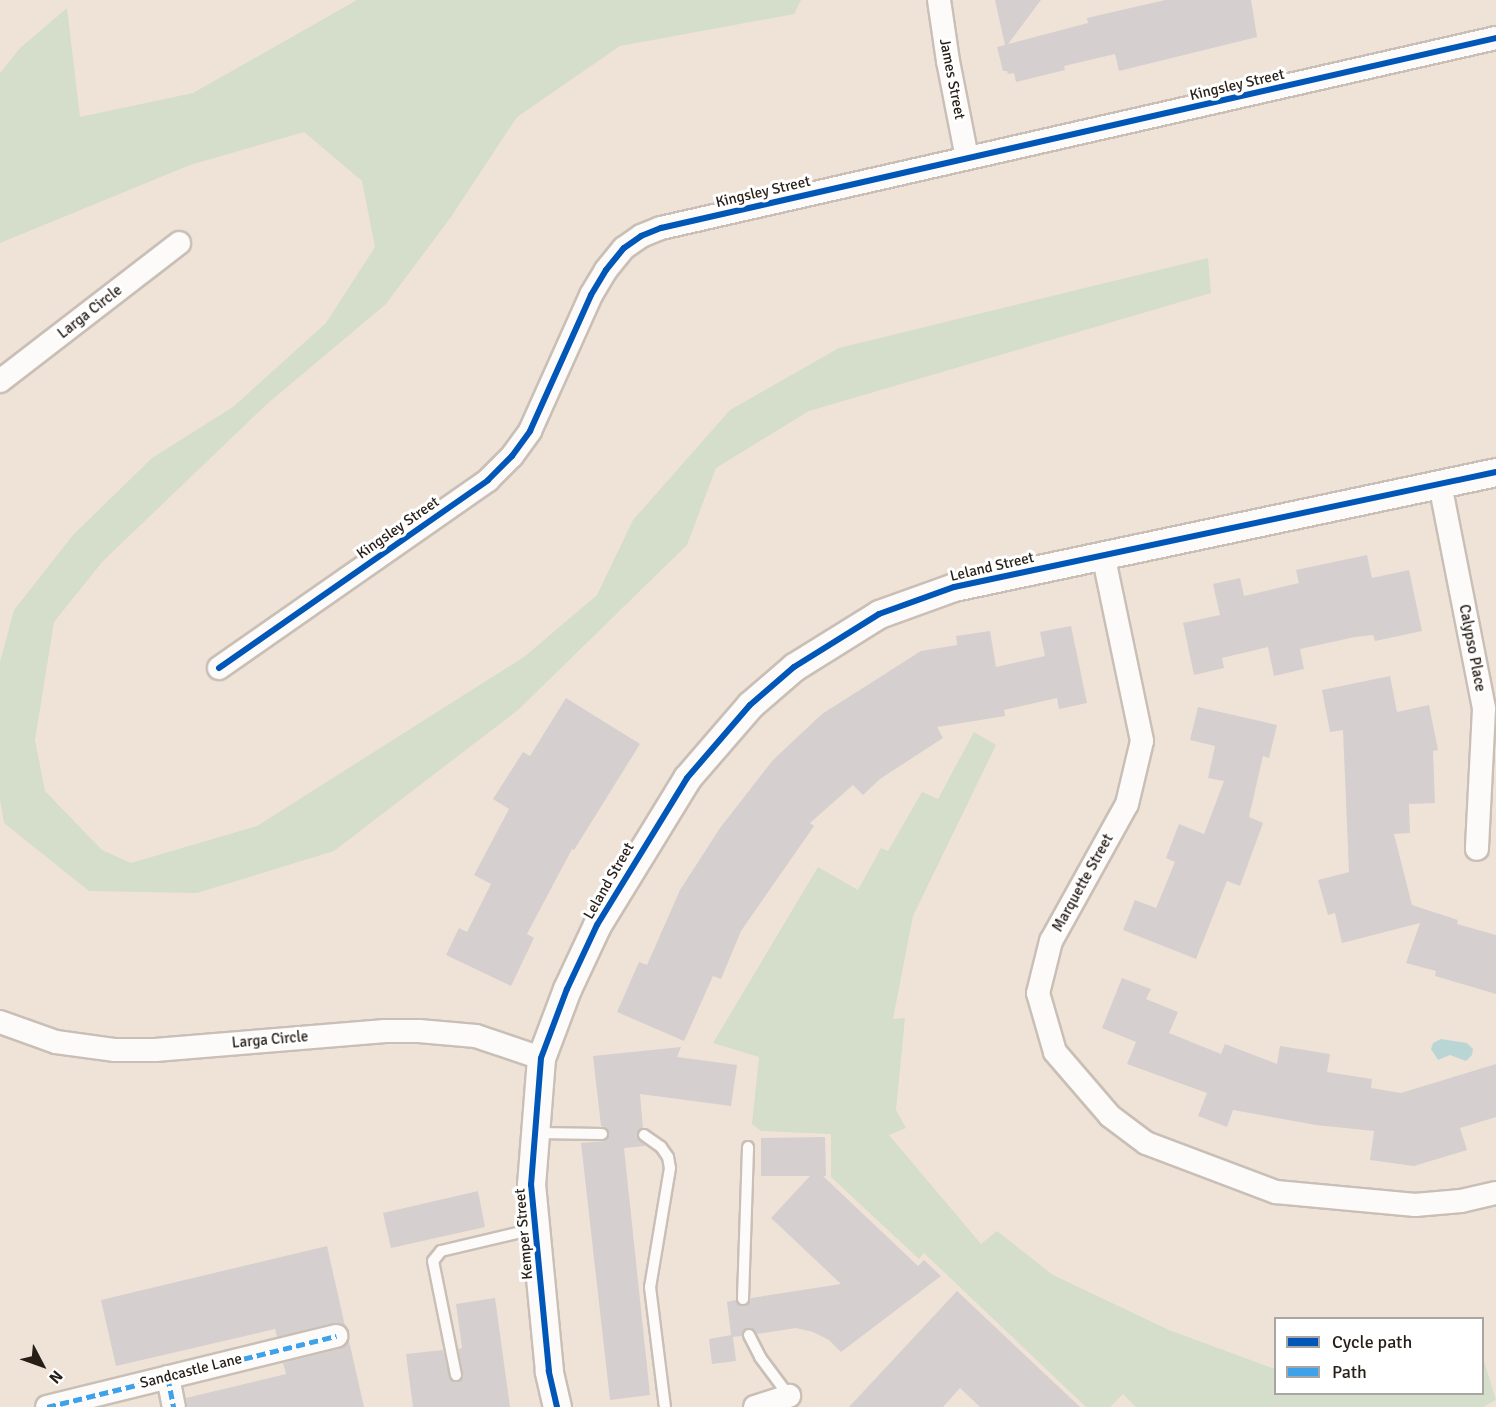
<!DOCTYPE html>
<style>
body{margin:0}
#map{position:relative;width:1496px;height:1407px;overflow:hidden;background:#efe3d7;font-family:Signika,sans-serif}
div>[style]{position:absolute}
.green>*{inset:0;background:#d5ddcb}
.water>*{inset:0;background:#bad6d4}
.building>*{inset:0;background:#d6cfcf}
.roads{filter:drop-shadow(2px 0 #c9bfb6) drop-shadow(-2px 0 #c9bfb6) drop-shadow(0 2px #c9bfb6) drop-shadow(0 -2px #c9bfb6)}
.service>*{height:10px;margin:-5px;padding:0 5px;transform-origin:5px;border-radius:5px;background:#fdfbf9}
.minor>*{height:22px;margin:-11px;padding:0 11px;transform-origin:11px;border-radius:11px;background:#fdfbf9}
.tertiary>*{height:27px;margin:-13.5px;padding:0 13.5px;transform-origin:13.5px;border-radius:13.5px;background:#fdfbf9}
.quiet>*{height:4.5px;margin-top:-2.25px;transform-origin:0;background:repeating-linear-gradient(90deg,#3ea2ea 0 9px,transparent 0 13.5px)}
.cycleway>*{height:6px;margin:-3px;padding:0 3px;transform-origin:3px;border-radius:3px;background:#0057b8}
span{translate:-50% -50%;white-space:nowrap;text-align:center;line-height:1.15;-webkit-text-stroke:6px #fff;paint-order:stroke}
.street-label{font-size:15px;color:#271f17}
.legend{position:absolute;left:1274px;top:1317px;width:210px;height:78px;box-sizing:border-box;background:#fff;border:2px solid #a9a5a2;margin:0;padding:8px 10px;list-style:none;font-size:18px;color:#271f17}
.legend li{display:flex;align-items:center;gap:12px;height:30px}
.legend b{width:30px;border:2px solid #a9a5a2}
.north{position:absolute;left:12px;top:1335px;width:60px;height:60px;-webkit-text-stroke:4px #fff;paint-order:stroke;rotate:131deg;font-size:16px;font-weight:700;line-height:24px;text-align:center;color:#271f17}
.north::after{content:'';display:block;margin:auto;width:21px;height:27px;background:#271f17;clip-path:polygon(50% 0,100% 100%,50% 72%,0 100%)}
</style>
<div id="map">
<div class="green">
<i style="clip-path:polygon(357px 0,801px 0,794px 14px,620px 46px,517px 117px,451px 217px,386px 304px,267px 404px,103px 561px,54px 622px,35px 740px,45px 791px,102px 850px,131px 863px,257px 826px,524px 657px,597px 595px,633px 520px,730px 410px,839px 348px,1208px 258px,1211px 293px,809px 411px,716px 468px,687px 545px,518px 710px,334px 851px,197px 893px,89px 891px,4px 823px,0 799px,0 662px,14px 610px,73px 535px,152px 458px,233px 407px,326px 323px,375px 247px,362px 181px,304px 132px,190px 165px,0 243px,0 73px,20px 48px,67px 8px,80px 117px,193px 93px)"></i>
<i style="clip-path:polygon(974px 732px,996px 745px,913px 916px,893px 1019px,905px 1018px,896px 1110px,906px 1128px,889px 1135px,981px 1244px,997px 1231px,1053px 1275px,1169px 1330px,1275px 1369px,1276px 1394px,1482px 1394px,1484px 1361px,1496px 1400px,1483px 1407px,1136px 1407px,1123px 1394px,1110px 1407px,1086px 1407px,924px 1253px,919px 1259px,831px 1177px,831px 1134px,761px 1131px,752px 1124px,759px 1057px,713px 1043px,818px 867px,858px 890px,881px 848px,888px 851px,922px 792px,938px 799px)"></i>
</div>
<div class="water">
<i style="clip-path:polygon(1441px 1039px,1467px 1043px,1473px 1049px,1472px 1055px,1466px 1061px,1450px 1055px,1438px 1060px,1431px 1049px,1433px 1043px)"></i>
</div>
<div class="building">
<i style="clip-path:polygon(995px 0,1041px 0,1008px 44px,1088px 23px,1087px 18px,1165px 0,1251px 0,1257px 37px,1119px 71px,1115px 54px,1064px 66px,1065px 70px,1016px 82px,1014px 73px,1008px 74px,1007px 71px,1003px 71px,997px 47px,1005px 45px)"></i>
<i style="clip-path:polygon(1367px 555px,1372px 578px,1409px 570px,1422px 631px,1375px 641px,1373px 635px,1355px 637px,1300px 649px,1304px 669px,1274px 676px,1268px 647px,1222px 658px,1224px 668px,1194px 675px,1183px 623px,1220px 615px,1213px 584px,1240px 578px,1244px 596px,1299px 583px,1296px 570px)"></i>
<i style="clip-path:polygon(1071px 626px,1087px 703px,1059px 709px,1057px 698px,1004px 710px,1005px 716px,937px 727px,943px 738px,880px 779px,863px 795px,853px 785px,810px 823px,814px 826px,741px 931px,721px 979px,713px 976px,684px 1041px,617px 1012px,639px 962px,647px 965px,680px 890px,720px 828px,773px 760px,822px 714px,921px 651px,957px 645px,956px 636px,990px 631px,996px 667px,1045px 656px,1040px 632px)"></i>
<i style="clip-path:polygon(1390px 676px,1397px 712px,1429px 705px,1438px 750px,1433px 751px,1435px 803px,1409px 804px,1410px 833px,1394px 834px,1412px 905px,1458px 920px,1457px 924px,1496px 935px,1496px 994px,1435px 976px,1436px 971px,1406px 963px,1420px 923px,1342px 943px,1335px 913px,1328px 915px,1318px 880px,1349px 872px,1343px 730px,1330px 732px,1322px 690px)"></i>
<i style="clip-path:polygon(566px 698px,640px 744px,574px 850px,572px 849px,527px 934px,534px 938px,511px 986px,446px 955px,459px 928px,467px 932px,491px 884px,474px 875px,509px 809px,493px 799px,523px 752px,530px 756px)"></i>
<i style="clip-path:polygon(1198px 707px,1277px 725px,1269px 758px,1263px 756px,1249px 817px,1263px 823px,1240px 886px,1227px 881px,1196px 959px,1123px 930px,1135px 900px,1156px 908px,1175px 862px,1166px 858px,1179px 824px,1204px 834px,1224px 781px,1208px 778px,1215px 746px,1190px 740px)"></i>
<i style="clip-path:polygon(1122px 978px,1151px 989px,1146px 999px,1178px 1012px,1169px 1033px,1221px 1054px,1225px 1044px,1277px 1064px,1280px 1046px,1330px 1054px,1327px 1072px,1372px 1079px,1371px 1088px,1401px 1093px,1496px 1064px,1496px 1117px,1460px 1128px,1467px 1150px,1414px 1166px,1370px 1160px,1374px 1131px,1316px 1125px,1233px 1110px,1227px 1127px,1198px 1116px,1207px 1093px,1127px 1064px,1136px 1042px,1102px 1028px)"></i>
<i style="clip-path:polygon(681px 1047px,677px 1057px,737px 1065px,731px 1106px,640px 1094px,643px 1128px,637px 1135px,645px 1146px,624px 1148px,650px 1395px,610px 1400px,581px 1143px,605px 1141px,609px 1135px,606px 1128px,601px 1126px,593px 1056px)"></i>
<i style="clip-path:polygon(825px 1137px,826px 1176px,823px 1176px,918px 1266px,924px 1260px,941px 1276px,841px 1352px,829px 1340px,813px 1332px,796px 1328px,757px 1334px,749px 1328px,743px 1330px,742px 1336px,733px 1337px,736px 1361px,712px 1364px,709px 1339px,731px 1335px,727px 1302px,736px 1300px,743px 1306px,749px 1303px,751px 1298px,841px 1284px,771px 1218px,810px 1176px,761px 1176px,761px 1138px)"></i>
<i style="clip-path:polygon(478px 1191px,485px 1227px,391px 1248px,383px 1213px)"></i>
<i style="clip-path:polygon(327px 1246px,345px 1326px,333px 1323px,277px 1337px,275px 1329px,116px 1366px,101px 1300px)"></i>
<i style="clip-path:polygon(957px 1291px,1080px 1407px,980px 1407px,960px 1388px,943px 1407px,849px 1407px)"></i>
<i style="clip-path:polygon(495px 1298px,510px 1407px,413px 1407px,406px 1354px,443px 1350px,450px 1379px,454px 1382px,460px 1381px,463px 1374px,458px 1349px,462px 1348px,456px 1304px)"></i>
<i style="clip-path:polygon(349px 1341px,364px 1407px,187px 1407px,186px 1398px,286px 1374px,283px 1363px,339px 1349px)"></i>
</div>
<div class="roads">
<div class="service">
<i style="left:537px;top:1133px;width:65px;rotate:0.9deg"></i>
<i style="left:644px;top:1135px;width:21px;rotate:35deg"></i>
<i style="left:661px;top:1147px;width:12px;rotate:55deg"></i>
<i style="left:668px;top:1157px;width:11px;rotate:80deg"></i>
<i style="left:670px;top:1168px;width:121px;rotate:99.5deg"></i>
<i style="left:650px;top:1287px;width:121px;rotate:82.9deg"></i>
<i style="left:743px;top:1299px;width:152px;rotate:-88.1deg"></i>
<i style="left:749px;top:1335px;width:25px;rotate:63deg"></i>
<i style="left:760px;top:1357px;width:49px;rotate:53.4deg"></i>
<i style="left:456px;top:1375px;width:116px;rotate:-101.4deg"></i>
<i style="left:433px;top:1261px;width:13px;rotate:-51deg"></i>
<i style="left:441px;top:1251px;width:96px;rotate:-13.3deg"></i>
</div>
<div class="minor">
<i style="left:939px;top:0;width:62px;rotate:81.6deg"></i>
<i style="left:948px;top:61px;width:99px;rotate:78.9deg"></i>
<i style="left:0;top:381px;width:226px;rotate:-37.6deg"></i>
<i style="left:1440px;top:484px;width:229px;rotate:78.9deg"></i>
<i style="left:1484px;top:709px;width:140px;rotate:92.9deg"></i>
<i style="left:1103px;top:554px;width:191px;rotate:78.2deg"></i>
<i style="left:1142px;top:741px;width:65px;rotate:103.4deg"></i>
<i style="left:1127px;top:804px;width:157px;rotate:119deg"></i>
<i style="left:1051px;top:941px;width:54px;rotate:104deg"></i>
<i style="left:1038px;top:993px;width:61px;rotate:73.9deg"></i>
<i style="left:1055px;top:1052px;width:84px;rotate:49.3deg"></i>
<i style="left:1110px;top:1116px;width:45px;rotate:36.9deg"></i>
<i style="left:1146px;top:1143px;width:139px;rotate:20.7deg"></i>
<i style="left:1276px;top:1192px;width:140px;rotate:5.3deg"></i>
<i style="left:1415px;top:1205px;width:46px;rotate:-5deg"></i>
<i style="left:1461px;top:1201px;width:36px;rotate:-13deg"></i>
<i style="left:219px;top:668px;width:328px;rotate:-34.9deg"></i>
<i style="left:488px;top:480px;width:34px;rotate:-45deg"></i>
<i style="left:512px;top:456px;width:31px;rotate:-54deg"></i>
<i style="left:530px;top:431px;width:149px;rotate:-65.8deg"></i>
<i style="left:591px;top:295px;width:29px;rotate:-59deg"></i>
<i style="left:606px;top:270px;width:28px;rotate:-51deg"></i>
<i style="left:624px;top:248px;width:21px;rotate:-35deg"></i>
<i style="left:641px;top:236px;width:22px;rotate:-22deg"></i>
<i style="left:661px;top:228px;width:856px;rotate:-12.82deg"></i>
<i style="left:0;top:1022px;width:59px;rotate:19.7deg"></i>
<i style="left:56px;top:1042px;width:60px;rotate:7.7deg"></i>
<i style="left:115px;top:1050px;width:40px"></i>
<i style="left:155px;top:1050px;width:231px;rotate:-4.7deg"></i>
<i style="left:385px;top:1031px;width:34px"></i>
<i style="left:419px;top:1031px;width:57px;rotate:5deg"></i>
<i style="left:476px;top:1036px;width:69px;rotate:18.7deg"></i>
<i style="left:168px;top:1377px;width:31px;rotate:79deg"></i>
<i style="left:47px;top:1407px;width:298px;rotate:-13.8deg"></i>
<i style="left:755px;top:1407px;width:36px;rotate:-18deg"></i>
</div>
<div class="tertiary">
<i style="left:557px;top:1407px;width:37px;rotate:-103deg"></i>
<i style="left:549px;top:1371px;width:187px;rotate:-95.5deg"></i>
<i style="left:531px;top:1185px;width:127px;rotate:-85.5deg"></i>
<i style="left:541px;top:1058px;width:74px;rotate:-69.4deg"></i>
<i style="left:567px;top:989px;width:71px;rotate:-64.9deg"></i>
<i style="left:597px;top:925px;width:172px;rotate:-58.5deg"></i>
<i style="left:687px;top:778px;width:96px;rotate:-49.2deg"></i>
<i style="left:750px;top:705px;width:58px;rotate:-40.8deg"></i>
<i style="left:794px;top:667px;width:100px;rotate:-31.9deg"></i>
<i style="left:879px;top:614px;width:80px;rotate:-19.8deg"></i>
<i style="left:954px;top:587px;width:554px;rotate:-11.98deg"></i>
</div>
</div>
<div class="quiet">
<i style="left:168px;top:1377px;width:31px;rotate:79deg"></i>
<i style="left:47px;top:1407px;width:298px;rotate:-13.8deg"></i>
</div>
<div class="cycleway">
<i style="left:219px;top:668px;width:328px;rotate:-34.9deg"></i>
<i style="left:488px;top:480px;width:34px;rotate:-45deg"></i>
<i style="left:512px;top:456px;width:31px;rotate:-54deg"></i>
<i style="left:530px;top:431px;width:149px;rotate:-65.8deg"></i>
<i style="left:591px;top:295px;width:29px;rotate:-59deg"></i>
<i style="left:606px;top:270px;width:28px;rotate:-51deg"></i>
<i style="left:624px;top:248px;width:21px;rotate:-35deg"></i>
<i style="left:641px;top:236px;width:22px;rotate:-22deg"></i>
<i style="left:661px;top:228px;width:856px;rotate:-12.82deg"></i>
<i style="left:557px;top:1407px;width:37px;rotate:-103deg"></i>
<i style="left:549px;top:1371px;width:187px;rotate:-95.5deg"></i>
<i style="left:531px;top:1185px;width:127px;rotate:-85.5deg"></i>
<i style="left:541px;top:1058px;width:74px;rotate:-69.4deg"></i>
<i style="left:567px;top:989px;width:71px;rotate:-64.9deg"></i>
<i style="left:597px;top:925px;width:172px;rotate:-58.5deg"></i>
<i style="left:687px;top:778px;width:96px;rotate:-49.2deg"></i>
<i style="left:750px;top:705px;width:58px;rotate:-40.8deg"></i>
<i style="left:794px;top:667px;width:100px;rotate:-31.9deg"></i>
<i style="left:879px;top:614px;width:80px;rotate:-19.8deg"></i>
<i style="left:954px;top:587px;width:554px;rotate:-11.98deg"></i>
</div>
<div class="street-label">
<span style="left:952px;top:79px;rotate:79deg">James Street</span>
<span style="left:1237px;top:85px;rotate:-13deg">Kingsley Street</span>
<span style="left:763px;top:192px;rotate:-13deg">Kingsley Street</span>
<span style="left:90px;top:312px;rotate:-38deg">Larga Circle</span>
<span style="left:398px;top:528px;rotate:-35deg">Kingsley Street</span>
<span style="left:992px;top:567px;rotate:-13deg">Leland Street</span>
<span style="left:1472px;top:648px;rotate:79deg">Calypso Place</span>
<span style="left:609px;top:881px;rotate:-60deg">Leland Street</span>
<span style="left:1083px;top:883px;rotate:-61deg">Marquette Street</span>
<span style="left:270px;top:1040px;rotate:-5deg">Larga Circle</span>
<span style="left:524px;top:1234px;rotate:-95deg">Kemper Street</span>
<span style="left:191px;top:1371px;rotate:-14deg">Sandcastle Lane</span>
</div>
<ul class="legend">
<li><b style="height:8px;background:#0057b8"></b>Cycle path</li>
<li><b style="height:8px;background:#3ea2ea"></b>Path</li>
</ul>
<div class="north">N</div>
</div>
